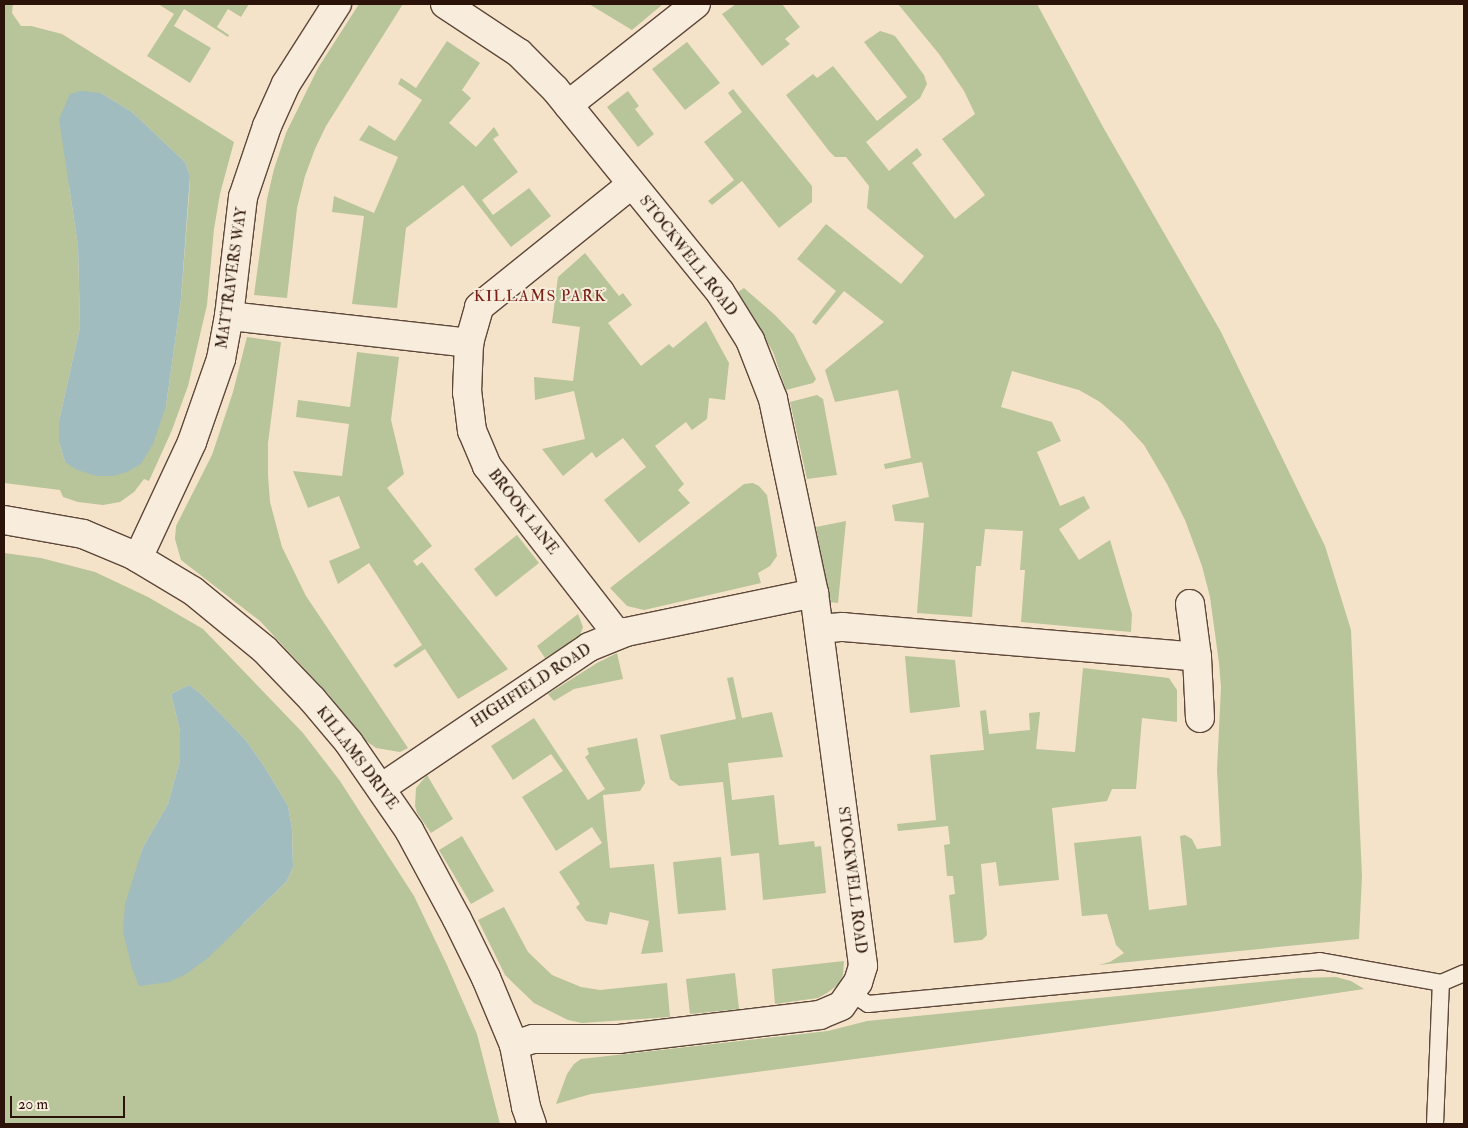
<!DOCTYPE html>
<style>
body{margin:0}
#map{position:relative;width:1468px;height:1128px;overflow:hidden;background:#f5e3c9;font-family:"IM FELL Double Pica",serif}
div>[style]{position:absolute}
.green>*{inset:0;background:#b8c499}
.water>*{inset:0;background:#a0bcbf}
.roads{filter:drop-shadow(1px 0 #5e473a) drop-shadow(-1px 0 #5e473a) drop-shadow(0 1px #5e473a) drop-shadow(0 -1px #5e473a)}
.service>*{height:16px;margin:-8px;padding:0 8px;transform-origin:8px;border-radius:8px;background:#f8eddc}
.minor>*{height:28px;margin:-14px;padding:0 14px;transform-origin:14px;border-radius:14px;background:#f8eddc}
span{translate:-50% -50%;white-space:nowrap;text-align:center;line-height:1.15;-webkit-text-stroke:4px #f8eddc;paint-order:stroke}
.street-label{font-size:15px;color:#2b130a}
.neighbourhood-label{font-size:16px;color:#7a1f14;letter-spacing:1px}
.frame{position:absolute;inset:0;border:5px solid #2b130a;pointer-events:none}
.scale{position:absolute;left:10px;top:1096px;width:115px;height:22px;box-sizing:border-box;border:2px solid #2b130a;border-top:0;padding-left:6px;font-size:15px;line-height:18px;white-space:nowrap;color:#2b130a;-webkit-text-stroke:4px #f8eddc;paint-order:stroke}
</style>
<div id="map">
<div class="green">
<i style="clip-path:polygon(evenodd,4px 4px,13px 4px,12px 13px,21px 26px,31px 26px,62px 34px,234px 142px,220px 194px,214px 229px,207px 305px,188px 386px,172px 430px,149px 481px,144px 479px,134px 492px,120px 502px,103px 505px,78px 502px,63px 497px,60px 490px,4px 483px,4px 4px,101px 93px,132px 112px,185px 162px,190px 176px,189px 196px,181px 299px,166px 406px,65px 462px,59px 442px,59px 421px,80px 327px,78px 246px,69px 186px,101px 93px)"></i>
<i style="clip-path:polygon(158px 4px,249px 4px,241px 17px,228px 9px,217px 27px,229px 35px,228px 37px,184px 9px,174px 26px,211px 48px,190px 83px,147px 56px,174px 14px)"></i>
<i style="clip-path:polygon(359px 4px,403px 4px,326px 126px,315px 149px,305px 176px,297px 208px,287px 298px,254px 295px,267px 199px,274px 169px,286px 133px,318px 68px)"></i>
<i style="clip-path:polygon(589px 4px,663px 4px,632px 30px)"></i>
<i style="clip-path:polygon(736px 4px,782px 4px,800px 27px,785px 39px,790px 44px,762px 66px,722px 14px)"></i>
<i style="clip-path:polygon(898px 4px,1037px 4px,1103px 127px,1221px 332px,1325px 546px,1351px 630px,1362px 876px,1359px 939px,1098px 965px,1110px 962px,1124px 953px,1116px 945px,1107px 914px,1082px 916px,1074px 843px,1141px 836px,1149px 910px,1187px 905px,1180px 836px,1185px 835px,1192px 839px,1197px 849px,1221px 846px,1217px 770px,1221px 687px,1219px 663px,1210px 597px,1202px 566px,1185px 520px,1167px 484px,1144px 445px,1123px 422px,1100px 402px,1079px 390px,1012px 371px,1001px 407px,1052px 422px,1061px 441px,1037px 452px,1060px 506px,1084px 496px,1090px 508px,1059px 529px,1079px 560px,1110px 540px,1132px 614px,1131px 632px,1021px 622px,1025px 570px,1020px 570px,1023px 531px,985px 529px,981px 566px,976px 566px,972px 617px,917px 613px,924px 523px,895px 521px,892px 505px,929px 497px,922px 462px,885px 469px,884px 464px,911px 458px,898px 390px,835px 402px,825px 370px,884px 322px,844px 291px,816px 325px,812px 322px,836px 291px,797px 259px,826px 224px,901px 284px,924px 256px,867px 208px,869px 186px,846px 157px,835px 157px,829px 151px,786px 95px,813px 74px,817px 78px,833px 66px,877px 121px,907px 97px,864px 42px,880px 31px,890px 34px,895px 36px,924px 75px,927px 84px,920px 98px,866px 142px,889px 171px,917px 148px,922px 155px,912px 163px,955px 219px,985px 195px,942px 139px,975px 114px,964px 91px,939px 54px)"></i>
<i style="clip-path:polygon(447px 41px,480px 63px,462px 90px,471px 98px,449px 123px,476px 147px,494px 127px,499px 135px,493px 139px,518px 172px,482px 200px,493px 215px,529px 188px,551px 216px,511px 247px,463px 185px,406px 228px,397px 308px,352px 304px,364px 216px,332px 212px,334px 196px,374px 213px,398px 157px,359px 140px,369px 125px,395px 141px,422px 100px,398px 84px,401px 78px,416px 88px)"></i>
<i style="clip-path:polygon(687px 42px,720px 83px,685px 110px,652px 69px)"></i>
<i style="clip-path:polygon(733px 89px,812px 186px,812px 202px,779px 228px,742px 181px,712px 205px,708px 201px,734px 180px,704px 142px,742px 112px,728px 93px)"></i>
<i style="clip-path:polygon(628px 91px,639px 106px,635px 109px,654px 134px,638px 147px,607px 107px)"></i>
<i style="clip-path:polygon(585px 253px,619px 296px,623px 293px,632px 305px,608px 323px,641px 366px,669px 344px,673px 348px,706px 321px,729px 363px,725px 400px,709px 398px,707px 419px,692px 430px,686px 422px,655px 446px,684px 484px,678px 490px,690px 503px,639px 543px,604px 500px,646px 467px,623px 438px,596px 458px,592px 452px,563px 476px,542px 449px,585px 439px,574px 391px,535px 400px,534px 377px,573px 381px,580px 327px,552px 323px,558px 277px)"></i>
<i style="clip-path:polygon(744px 288px,775px 315px,794px 335px,816px 379px,813px 383px,786px 390px,773px 352px,738px 292px)"></i>
<i style="clip-path:polygon(247px 337px,281px 342px,268px 443px,268px 475px,270px 502px,282px 547px,306px 596px,408px 748px,400px 752px,376px 748px,366px 741px,329px 695px,260px 621px,181px 560px,175px 539px,176px 526px,212px 455px,233px 392px)"></i>
<i style="clip-path:polygon(357px 352px,399px 357px,391px 420px,404px 474px,387px 488px,432px 546px,413px 561px,417px 566px,422px 562px,508px 669px,458px 699px,425px 649px,396px 668px,393px 665px,422px 645px,369px 563px,338px 584px,329px 561px,360px 548px,339px 496px,308px 508px,293px 471px,342px 476px,349px 424px,296px 417px,298px 400px,350px 407px)"></i>
<i style="clip-path:polygon(817px 395px,823px 399px,837px 475px,807px 479px,790px 402px)"></i>
<i style="clip-path:polygon(753px 483px,759px 486px,767px 495px,777px 556px,770px 566px,758px 573px,761px 583px,644px 610px,627px 606px,610px 588px,744px 484px)"></i>
<i style="clip-path:polygon(846px 521px,838px 603px,830px 602px,816px 527px)"></i>
<i style="clip-path:polygon(517px 535px,539px 563px,496px 597px,474px 569px)"></i>
<i style="clip-path:polygon(evenodd,4px 553px,41px 558px,95px 572px,148px 597px,203px 629px,303px 733px,340px 781px,414px 896px,447px 965px,477px 1034px,500px 1124px,4px 1124px,4px 553px,189px 685px,201px 694px,245px 739px,264px 766px,288px 806px,292px 829px,293px 867px,287px 881px,243px 924px,136px 872px,143px 847px,168px 804px,180px 760px,180px 731px,171px 694px,189px 685px)"></i>
<i style="clip-path:polygon(578px 614px,583px 627px,579px 638px,545px 658px,537px 646px)"></i>
<i style="clip-path:polygon(617px 653px,623px 679px,574px 689px,554px 701px,548px 694px,597px 663px)"></i>
<i style="clip-path:polygon(905px 656px,955px 660px,960px 707px,910px 713px)"></i>
<i style="clip-path:polygon(1083px 668px,1169px 678px,1177px 690px,1177px 722px,1142px 718px,1136px 789px,1112px 789px,1107px 801px,1052px 808px,1059px 880px,999px 886px,996px 862px,981px 864px,987px 935px,982px 940px,954px 943px,949px 895px,955px 894px,953px 876px,947px 876px,944px 845px,950px 844px,948px 826px,898px 831px,897px 824px,936px 820px,930px 755px,984px 750px,980px 711px,986px 710px,989px 734px,1030px 730px,1029px 713px,1040px 712px,1036px 749px,1075px 752px)"></i>
<i style="clip-path:polygon(733px 677px,742px 718px,772px 712px,783px 757px,728px 763px,732px 800px,774px 795px,779px 845px,814px 841px,815px 847px,821px 846px,826px 893px,763px 900px,759px 853px,731px 856px,723px 782px,679px 786px,670px 779px,660px 735px,736px 719px,727px 678px)"></i>
<i style="clip-path:polygon(534px 718px,588px 800px,605px 789px,585px 757px,589px 754px,587px 748px,637px 738px,645px 783px,640px 791px,603px 795px,610px 868px,654px 864px,663px 952px,641px 954px,649px 921px,610px 912px,607px 925px,586px 921px,576px 907px,580px 904px,559px 872px,602px 843px,592px 827px,556px 851px,522px 797px,563px 771px,551px 754px,513px 780px,491px 746px)"></i>
<i style="clip-path:polygon(427px 775px,453px 819px,431px 833px,417px 813px,415px 806px,416px 788px)"></i>
<i style="clip-path:polygon(462px 836px,494px 891px,471px 904px,439px 850px)"></i>
<i style="clip-path:polygon(721px 857px,726px 910px,678px 914px,673px 862px)"></i>
<i style="clip-path:polygon(504px 907px,528px 952px,552px 975px,581px 987px,600px 990px,667px 983px,670px 1017px,582px 1023px,568px 1020px,534px 1003px,505px 975px,478px 920px)"></i>
<i style="clip-path:polygon(844px 961px,843px 975px,839px 984px,827px 993px,818px 998px,775px 1004px,772px 969px)"></i>
<i style="clip-path:polygon(735px 973px,739px 1009px,690px 1014px,686px 979px)"></i>
<i style="clip-path:polygon(1336px 977px,1351px 981px,1364px 989px,1217px 1011px,591px 1094px,556px 1104px,567px 1074px,574px 1064px,581px 1059px,828px 1031px,867px 1021px,1300px 978px)"></i>
</div>
<div class="water">
<i style="clip-path:polygon(81px 91px,101px 93px,132px 112px,185px 162px,190px 176px,181px 299px,166px 406px,153px 444px,141px 464px,127px 472px,113px 476px,97px 476px,77px 470px,65px 462px,59px 442px,59px 421px,80px 327px,78px 246px,59px 119px,70px 94px)"></i>
<i style="clip-path:polygon(189px 685px,201px 694px,245px 739px,264px 766px,288px 806px,292px 829px,293px 867px,287px 881px,208px 958px,186px 974px,169px 982px,139px 986px,132px 968px,123px 932px,125px 904px,143px 847px,168px 804px,180px 760px,180px 731px,171px 694px)"></i>
</div>
<div class="roads">
<div class="service">
<i style="left:851px;top:993px;width:20px;rotate:33deg"></i>
<i style="left:868px;top:1004px;width:454px;rotate:-5.4deg"></i>
<i style="left:1320px;top:961px;width:123px;rotate:10.3deg"></i>
<i style="left:1435px;top:1124px;width:141px;rotate:-87.6deg"></i>
<i style="left:1441px;top:983px;width:25px;rotate:-23deg"></i>
</div>
<div class="minor">
<i style="left:445px;top:4px;width:89px;rotate:33.5deg"></i>
<i style="left:519px;top:53px;width:51px;rotate:45deg"></i>
<i style="left:555px;top:89px;width:262px;rotate:50.9deg"></i>
<i style="left:720px;top:292px;width:57px;rotate:58deg"></i>
<i style="left:750px;top:340px;width:63px;rotate:68.7deg"></i>
<i style="left:773px;top:399px;width:198px;rotate:78.1deg"></i>
<i style="left:814px;top:593px;width:376px;rotate:82.5deg"></i>
<i style="left:863px;top:966px;width:17px;rotate:107deg"></i>
<i style="left:858px;top:982px;width:29px;rotate:125deg"></i>
<i style="left:841px;top:1006px;width:23px;rotate:157deg"></i>
<i style="left:820px;top:1015px;width:202px;rotate:173.2deg"></i>
<i style="left:619px;top:1039px;width:86px;rotate:180deg"></i>
<i style="left:533px;top:1039px;width:20px;rotate:162deg"></i>
<i style="left:568px;top:105px;width:163px;rotate:-38.3deg"></i>
<i style="left:229px;top:316px;width:242px;rotate:6.4deg"></i>
<i style="left:4px;top:520px;width:80px;rotate:10deg"></i>
<i style="left:83px;top:534px;width:54px;rotate:22.8deg"></i>
<i style="left:133px;top:555px;width:70px;rotate:31deg"></i>
<i style="left:193px;top:591px;width:93px;rotate:39.3deg"></i>
<i style="left:265px;top:650px;width:68px;rotate:46.2deg"></i>
<i style="left:312px;top:699px;width:57px;rotate:49.9deg"></i>
<i style="left:349px;top:743px;width:106px;rotate:55.4deg"></i>
<i style="left:409px;top:830px;width:101px;rotate:61.7deg"></i>
<i style="left:457px;top:919px;width:66px;rotate:63.8deg"></i>
<i style="left:486px;top:978px;width:73px;rotate:67.3deg"></i>
<i style="left:514px;top:1045px;width:63px;rotate:79deg"></i>
<i style="left:526px;top:1107px;width:18px;rotate:71deg"></i>
<i style="left:138px;top:558px;width:128px;rotate:-65deg"></i>
<i style="left:192px;top:442px;width:88px;rotate:-70.7deg"></i>
<i style="left:221px;top:359px;width:44px;rotate:-79.5deg"></i>
<i style="left:229px;top:316px;width:120px;rotate:-83.3deg"></i>
<i style="left:243px;top:197px;width:75px;rotate:-71.3deg"></i>
<i style="left:267px;top:126px;width:46px;rotate:-65.7deg"></i>
<i style="left:286px;top:84px;width:95px;rotate:-57.5deg"></i>
<i style="left:1190px;top:604px;width:53px;rotate:82.5deg"></i>
<i style="left:1197px;top:657px;width:61px;rotate:87.2deg"></i>
<i style="left:819px;top:629px;width:24px;rotate:-5deg"></i>
<i style="left:843px;top:627px;width:355px;rotate:4.8deg"></i>
<i style="left:618px;top:635px;width:214px;rotate:-127.8deg"></i>
<i style="left:487px;top:466px;width:38px;rotate:-113deg"></i>
<i style="left:472px;top:431px;width:38px;rotate:-97deg"></i>
<i style="left:467px;top:393px;width:50px;rotate:-87.7deg"></i>
<i style="left:469px;top:343px;width:37px;rotate:-74deg"></i>
<i style="left:479px;top:307px;width:196px;rotate:-38.8deg"></i>
<i style="left:381px;top:788px;width:251px;rotate:-34.1deg"></i>
<i style="left:589px;top:647px;width:40px;rotate:-22deg"></i>
<i style="left:626px;top:632px;width:192px;rotate:-11.7deg"></i>
</div>
</div>
<div class="street-label">
<span style="left:688px;top:256px;rotate:52deg">STOCKWELL ROAD</span>
<span style="left:232px;top:278px;rotate:-82deg">MATTRAVERS WAY</span>
<span style="left:523px;top:512px;rotate:52deg">BROOK LANE</span>
<span style="left:531px;top:686px;rotate:-33deg">HIGHFIELD ROAD</span>
<span style="left:357px;top:758px;rotate:53deg">KILLAMS DRIVE</span>
<span style="left:852px;top:880px;rotate:83deg">STOCKWELL ROAD</span>
</div>
<div class="neighbourhood-label">
<span style="left:540px;top:296px">KILLAMS PARK</span>
</div>
<div class="frame"></div>
<div class="scale">20 m</div>
</div>
